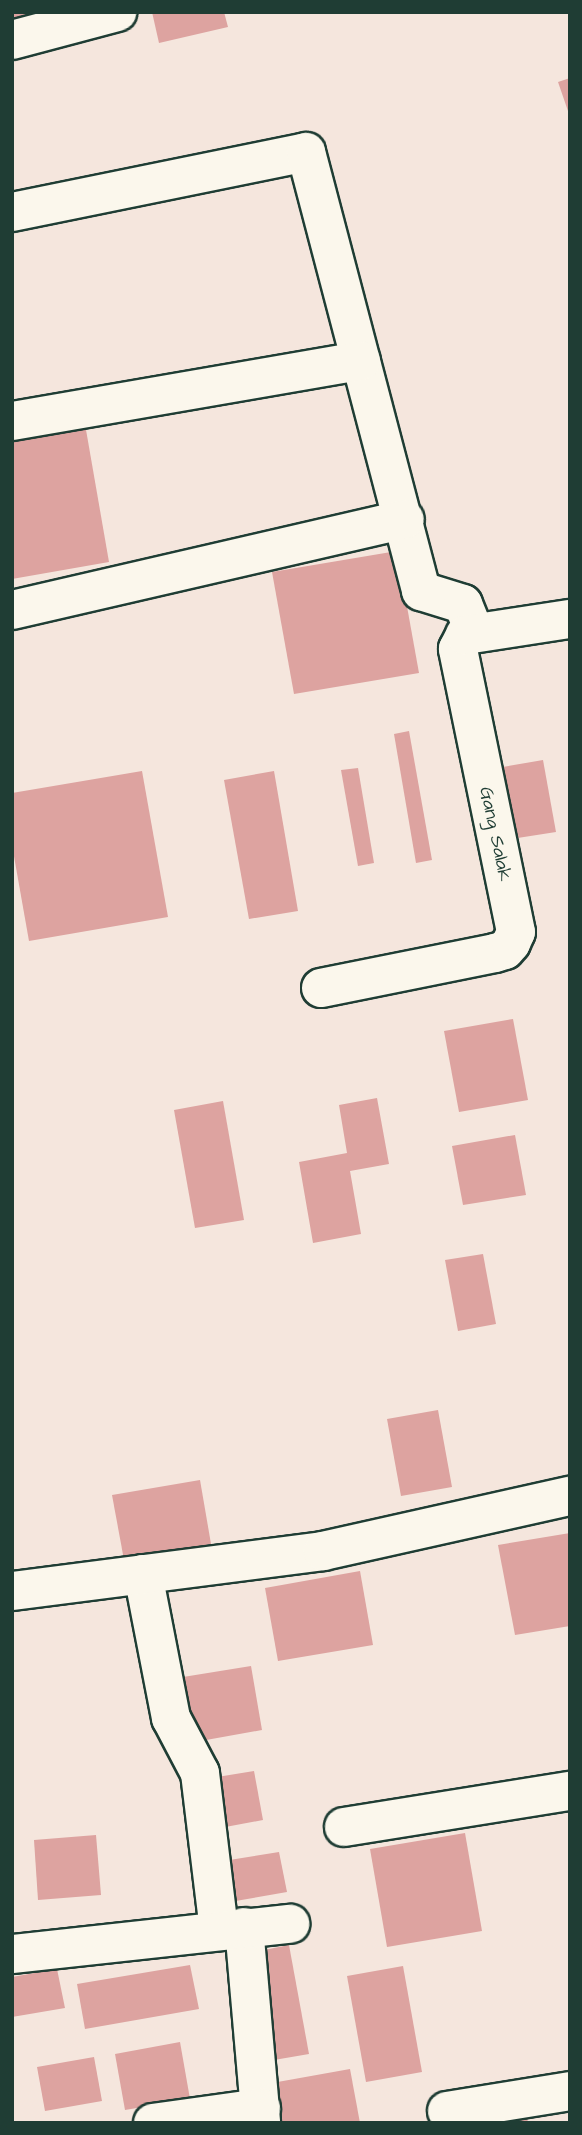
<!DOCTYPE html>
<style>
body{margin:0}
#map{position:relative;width:582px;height:2135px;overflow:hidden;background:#f5e6dd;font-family:"Architects Daughter",sans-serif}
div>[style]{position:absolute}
.building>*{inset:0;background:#dda3a0}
.roads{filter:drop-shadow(2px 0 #1f3d34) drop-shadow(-2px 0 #1f3d34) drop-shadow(0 2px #1f3d34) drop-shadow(0 -2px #1f3d34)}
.minor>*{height:38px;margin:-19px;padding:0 19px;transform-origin:19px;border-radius:19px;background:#fbf7ec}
span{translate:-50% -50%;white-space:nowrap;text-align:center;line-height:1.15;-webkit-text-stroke:7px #fbf7ec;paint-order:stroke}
.street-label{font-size:19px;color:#1f3d34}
.frame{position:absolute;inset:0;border:14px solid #1f3d34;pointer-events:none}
</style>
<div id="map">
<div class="building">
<i style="clip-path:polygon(12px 12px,43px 12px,12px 22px)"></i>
<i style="clip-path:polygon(152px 12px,224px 12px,228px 27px,159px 43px)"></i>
<i style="clip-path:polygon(570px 78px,570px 114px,569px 114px,558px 82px)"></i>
<i style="clip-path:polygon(85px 424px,109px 562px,12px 579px,12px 436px)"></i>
<i style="clip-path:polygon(397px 551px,419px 673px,294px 694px,272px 572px)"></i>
<i style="clip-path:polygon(409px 731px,432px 860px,416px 863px,394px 734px)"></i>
<i style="clip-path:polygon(543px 760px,556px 832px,504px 840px,491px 769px)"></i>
<i style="clip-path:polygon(358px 768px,374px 863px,358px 866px,341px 770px)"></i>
<i style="clip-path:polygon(142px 771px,168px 917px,29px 941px,12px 845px,12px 793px)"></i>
<i style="clip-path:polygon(274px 771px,298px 911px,249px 919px,224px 780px)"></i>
<i style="clip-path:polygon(513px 1019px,528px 1100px,459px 1112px,444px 1031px)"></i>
<i style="clip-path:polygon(377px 1098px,389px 1164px,350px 1171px,361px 1234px,313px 1243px,299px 1162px,347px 1153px,339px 1105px)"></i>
<i style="clip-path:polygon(223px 1101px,244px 1220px,195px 1228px,174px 1110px)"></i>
<i style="clip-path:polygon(515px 1135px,526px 1195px,463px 1205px,452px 1146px)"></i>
<i style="clip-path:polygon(483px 1254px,496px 1324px,458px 1331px,445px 1260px)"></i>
<i style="clip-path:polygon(438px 1410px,452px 1487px,401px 1496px,387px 1419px)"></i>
<i style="clip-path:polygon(200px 1480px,211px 1544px,124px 1560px,112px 1495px)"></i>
<i style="clip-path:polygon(570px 1533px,570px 1626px,515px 1635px,498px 1545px)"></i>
<i style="clip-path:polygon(360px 1571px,373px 1645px,278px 1661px,265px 1588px)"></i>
<i style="clip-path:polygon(251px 1666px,262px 1730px,195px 1742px,183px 1677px)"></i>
<i style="clip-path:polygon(254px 1771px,263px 1820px,220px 1828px,211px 1778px)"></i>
<i style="clip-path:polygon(465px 1833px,482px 1931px,387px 1947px,370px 1849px)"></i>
<i style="clip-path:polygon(96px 1835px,101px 1895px,38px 1900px,34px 1840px)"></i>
<i style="clip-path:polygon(279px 1852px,287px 1892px,224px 1903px,217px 1862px)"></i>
<i style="clip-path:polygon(289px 1945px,309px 2054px,274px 2060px,254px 1952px)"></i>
<i style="clip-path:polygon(190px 1965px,199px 2009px,85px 2029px,77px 1984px)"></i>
<i style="clip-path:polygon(403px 1966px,422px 2072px,366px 2082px,347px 1976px)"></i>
<i style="clip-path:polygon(57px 1969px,65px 2008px,12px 2017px,12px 1977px)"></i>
<i style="clip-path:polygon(180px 2042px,190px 2099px,125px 2110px,115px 2054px)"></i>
<i style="clip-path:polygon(94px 2057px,102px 2101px,45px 2111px,37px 2067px)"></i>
<i style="clip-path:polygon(350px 2069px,360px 2123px,280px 2123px,272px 2083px)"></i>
<i style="clip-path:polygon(527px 2117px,528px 2123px,506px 2123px,506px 2122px)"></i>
</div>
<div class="roads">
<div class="minor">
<i style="left:12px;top:40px;width:109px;rotate:-14.9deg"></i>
<i style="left:12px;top:212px;width:300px;rotate:-11.5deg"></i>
<i style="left:306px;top:152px;width:454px;rotate:75.3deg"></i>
<i style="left:421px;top:591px;width:44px;rotate:17.2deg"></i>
<i style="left:463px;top:604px;width:31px;rotate:68deg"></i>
<i style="left:12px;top:421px;width:354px;rotate:-9.8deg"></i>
<i style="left:12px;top:610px;width:403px;rotate:-13deg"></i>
<i style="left:321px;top:988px;width:177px;rotate:-11.4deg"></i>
<i style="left:495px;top:953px;width:10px;rotate:-17deg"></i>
<i style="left:505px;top:950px;width:9px;rotate:-49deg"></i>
<i style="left:511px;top:943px;width:12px;rotate:-66deg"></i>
<i style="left:516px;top:932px;width:289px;rotate:-101.6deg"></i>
<i style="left:458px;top:649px;width:16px;rotate:-63deg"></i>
<i style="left:465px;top:635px;width:106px;rotate:-8.7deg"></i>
<i style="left:143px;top:1574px;width:147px;rotate:79deg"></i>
<i style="left:171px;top:1718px;width:62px;rotate:62.2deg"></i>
<i style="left:200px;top:1773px;width:158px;rotate:83.1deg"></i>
<i style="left:12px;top:1591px;width:314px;rotate:-7.3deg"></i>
<i style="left:323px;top:1551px;width:253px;rotate:-12.6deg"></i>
<i style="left:344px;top:1827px;width:229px;rotate:-9.1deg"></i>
<i style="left:244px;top:1927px;width:197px;rotate:85deg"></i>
<i style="left:12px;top:1954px;width:280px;rotate:-6.2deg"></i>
<i style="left:447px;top:2111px;width:125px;rotate:-9.2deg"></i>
<i style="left:153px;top:2123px;width:109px;rotate:-7.9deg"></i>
</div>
</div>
<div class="street-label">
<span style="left:495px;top:834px;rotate:78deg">Gang Salak</span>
</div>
<div class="frame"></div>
</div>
